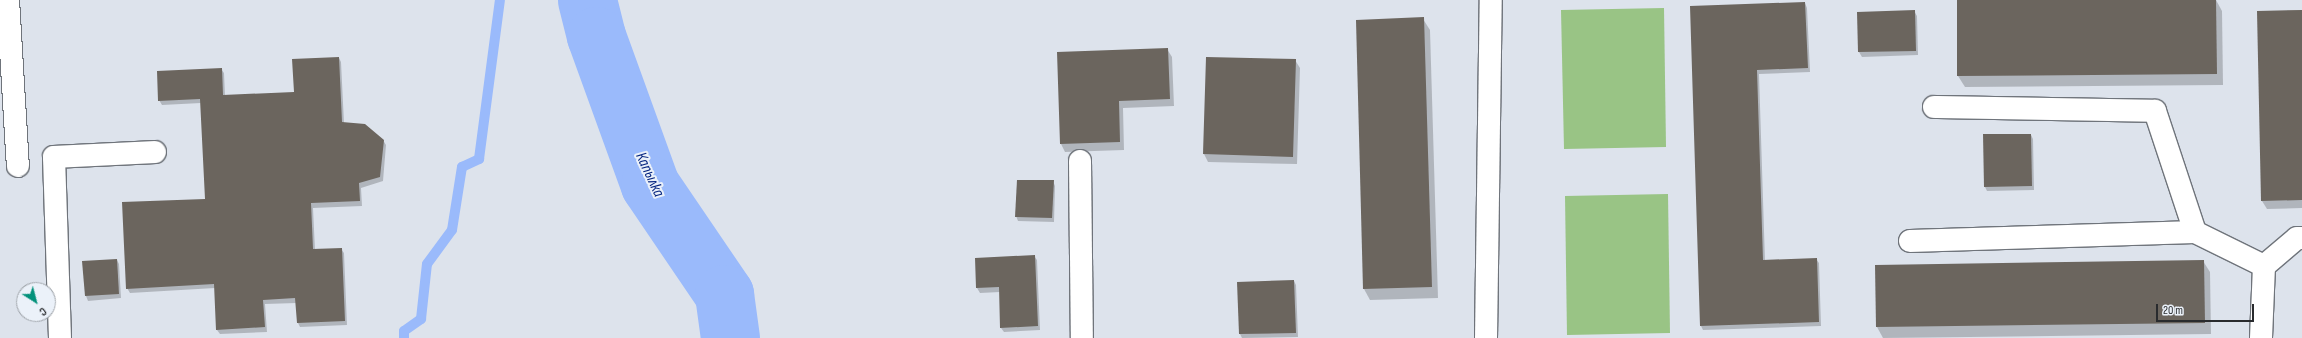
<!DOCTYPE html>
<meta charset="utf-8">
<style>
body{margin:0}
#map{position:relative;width:2302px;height:338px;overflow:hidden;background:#dde3ec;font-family:"Sofia Sans Condensed",sans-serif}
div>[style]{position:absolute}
.green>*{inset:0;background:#99c485}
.shadow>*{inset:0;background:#0003}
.stream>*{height:10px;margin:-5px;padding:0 5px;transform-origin:5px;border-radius:5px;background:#9abafb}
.river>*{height:59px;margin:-29.5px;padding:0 29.5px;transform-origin:29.5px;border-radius:29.5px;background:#9abafb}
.building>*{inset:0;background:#6b655e}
.roads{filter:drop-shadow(1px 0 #6f747b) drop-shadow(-1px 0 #6f747b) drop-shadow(0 1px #6f747b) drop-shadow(0 -1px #6f747b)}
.minor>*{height:22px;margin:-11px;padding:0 11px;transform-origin:11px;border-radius:11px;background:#fff}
.major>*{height:22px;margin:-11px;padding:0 11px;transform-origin:11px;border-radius:11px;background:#fff}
span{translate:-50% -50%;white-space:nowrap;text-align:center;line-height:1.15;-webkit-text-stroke:4px #ebf1f9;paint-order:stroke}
.water-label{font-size:16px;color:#072680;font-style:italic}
.north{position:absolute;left:16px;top:282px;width:40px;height:40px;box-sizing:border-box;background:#ebf1f9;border:1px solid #9da2a8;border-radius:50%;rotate:144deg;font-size:11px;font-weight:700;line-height:16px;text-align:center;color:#292b2e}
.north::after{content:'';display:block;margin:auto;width:14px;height:18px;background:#03917b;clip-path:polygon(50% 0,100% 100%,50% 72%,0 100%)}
.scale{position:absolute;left:2156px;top:304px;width:98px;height:18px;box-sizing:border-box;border:2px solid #292b2e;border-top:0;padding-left:5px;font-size:12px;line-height:14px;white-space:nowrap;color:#292b2e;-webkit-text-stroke:3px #ebf1f9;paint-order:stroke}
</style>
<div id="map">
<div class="green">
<i style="clip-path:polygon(1664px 8px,1666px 147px,1564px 149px,1561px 10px)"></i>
<i style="clip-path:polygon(1668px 194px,1670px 333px,1567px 335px,1565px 196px)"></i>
</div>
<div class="shadow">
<i style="clip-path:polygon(2146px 0,2216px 0,2222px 11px,2223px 85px,1965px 87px,1958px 76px)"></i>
<i style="clip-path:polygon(1805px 3px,1807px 8px,1810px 72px,1759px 74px,1765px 261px,1816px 259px,1819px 263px,1821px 326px,1703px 330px,1701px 326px,1691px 7px)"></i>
<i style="clip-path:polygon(1914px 11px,1917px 16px,1918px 55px,1862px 57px,1859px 52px,1858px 13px)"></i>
<i style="clip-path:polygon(2302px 11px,2302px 208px,2267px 209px,2262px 201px,2258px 12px)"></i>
<i style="clip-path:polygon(1423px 19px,1430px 30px,1438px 298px,1370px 300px,1364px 289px)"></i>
<i style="clip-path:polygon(1167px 49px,1172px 57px,1174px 106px,1123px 108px,1124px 150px,1065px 152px,1061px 144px)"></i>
<i style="clip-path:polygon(339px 58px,341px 62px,344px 123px,383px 140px,386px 145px,383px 181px,361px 188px,362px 206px,313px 208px,315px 250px,341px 249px,344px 253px,347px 325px,300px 327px,298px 323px,297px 303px,265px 304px,267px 332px,220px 334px,217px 330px,215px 288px,130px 293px,127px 288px,206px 199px,201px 103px,162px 105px,159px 100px,221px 69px,224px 73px,225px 96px,295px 93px)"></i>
<i style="clip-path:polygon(1207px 58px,1295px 60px,1300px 68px,1297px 164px,1208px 162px,1204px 154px)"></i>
<i style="clip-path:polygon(2031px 135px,2033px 139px,2034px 190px,1987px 191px,1985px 187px)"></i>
<i style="clip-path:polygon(1053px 181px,1055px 186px,1054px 222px,1018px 221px,1016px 216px)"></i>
<i style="clip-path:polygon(1034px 256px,1037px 260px,1040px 330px,1004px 332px,1001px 328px,1000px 292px,980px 293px,977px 288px,976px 259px)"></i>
<i style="clip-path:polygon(117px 260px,119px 264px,121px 298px,88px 301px,86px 296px,83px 262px)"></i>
<i style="clip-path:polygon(2203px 261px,2210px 272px,2211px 334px,1883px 338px,1877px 327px)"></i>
<i style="clip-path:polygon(1294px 281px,1296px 285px,1298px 337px,1242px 338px,1240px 334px,1238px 283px)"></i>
</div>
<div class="stream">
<i style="left:404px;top:338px;width:7px;rotate:-90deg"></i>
<i style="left:404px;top:331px;width:21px;rotate:-35deg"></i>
<i style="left:421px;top:319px;width:55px;rotate:-83.8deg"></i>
<i style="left:427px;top:264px;width:42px;rotate:-53.7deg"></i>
<i style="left:452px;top:230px;width:64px;rotate:-81deg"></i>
<i style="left:462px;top:167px;width:19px;rotate:-25deg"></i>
<i style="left:479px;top:159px;width:160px;rotate:-82.5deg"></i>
</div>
<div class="river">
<i style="left:587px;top:0;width:37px;rotate:76deg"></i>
<i style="left:596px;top:36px;width:158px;rotate:70.1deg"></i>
<i style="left:650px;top:185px;width:132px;rotate:55.8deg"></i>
<i style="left:724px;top:294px;width:44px;rotate:82.2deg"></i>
</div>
<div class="building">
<i style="clip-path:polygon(1957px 0,2216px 0,2217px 74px,1957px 76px)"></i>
<i style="clip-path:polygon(1805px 2px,1808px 68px,1757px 70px,1763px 260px,1817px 258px,1819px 322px,1700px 326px,1690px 6px)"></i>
<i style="clip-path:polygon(1915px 10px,1916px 51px,1858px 52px,1857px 12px)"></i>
<i style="clip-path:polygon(2302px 10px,2302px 200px,2261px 201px,2257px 11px)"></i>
<i style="clip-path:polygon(1424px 17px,1432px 287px,1363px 289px,1356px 20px)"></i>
<i style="clip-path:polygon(1168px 48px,1170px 99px,1119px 101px,1120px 142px,1060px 144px,1057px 52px)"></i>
<i style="clip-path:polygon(339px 57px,342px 122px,365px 124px,384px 140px,380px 177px,359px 183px,360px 201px,311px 203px,313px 249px,342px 248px,345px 321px,297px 323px,295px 298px,263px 300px,265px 327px,216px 330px,214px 284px,126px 289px,122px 202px,205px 199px,200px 99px,158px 101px,157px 71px,222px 68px,223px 95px,294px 92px,292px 59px)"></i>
<i style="clip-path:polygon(1206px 57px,1296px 59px,1293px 157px,1203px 154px)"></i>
<i style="clip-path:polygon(1983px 134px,2031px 134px,2032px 186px,1984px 187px)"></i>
<i style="clip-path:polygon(1017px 180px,1054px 180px,1052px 218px,1015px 217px)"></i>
<i style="clip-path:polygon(1035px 255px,1038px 326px,1000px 328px,999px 287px,976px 288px,975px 258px)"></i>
<i style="clip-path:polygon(117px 259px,119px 294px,85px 296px,82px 261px)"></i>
<i style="clip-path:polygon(2204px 260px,2205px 323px,1876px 327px,1875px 265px)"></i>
<i style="clip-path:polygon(1294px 280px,1296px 333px,1239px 334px,1237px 282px)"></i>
</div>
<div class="roads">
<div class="minor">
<i style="left:8px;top:0;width:166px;rotate:86.6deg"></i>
<i style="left:1934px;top:107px;width:221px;rotate:1deg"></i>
<i style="left:2155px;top:111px;width:127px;rotate:71.7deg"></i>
<i style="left:1080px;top:161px;width:177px;rotate:89.4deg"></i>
<i style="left:1910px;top:241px;width:285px;rotate:-1.8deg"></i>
<i style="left:2195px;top:232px;width:77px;rotate:26.2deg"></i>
<i style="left:2264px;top:266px;width:72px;rotate:92.4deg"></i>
<i style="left:2264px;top:266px;width:43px;rotate:-40.3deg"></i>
<i style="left:2297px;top:238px;width:5px"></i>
<i style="left:60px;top:338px;width:181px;rotate:-91.9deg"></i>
<i style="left:54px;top:157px;width:101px;rotate:-2.8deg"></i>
</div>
<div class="major">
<i style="left:1486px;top:338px;width:338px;rotate:-89.2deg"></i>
</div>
</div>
<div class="water-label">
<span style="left:649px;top:175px;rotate:65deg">Капылка</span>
</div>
<div class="north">С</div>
<div class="scale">20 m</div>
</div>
